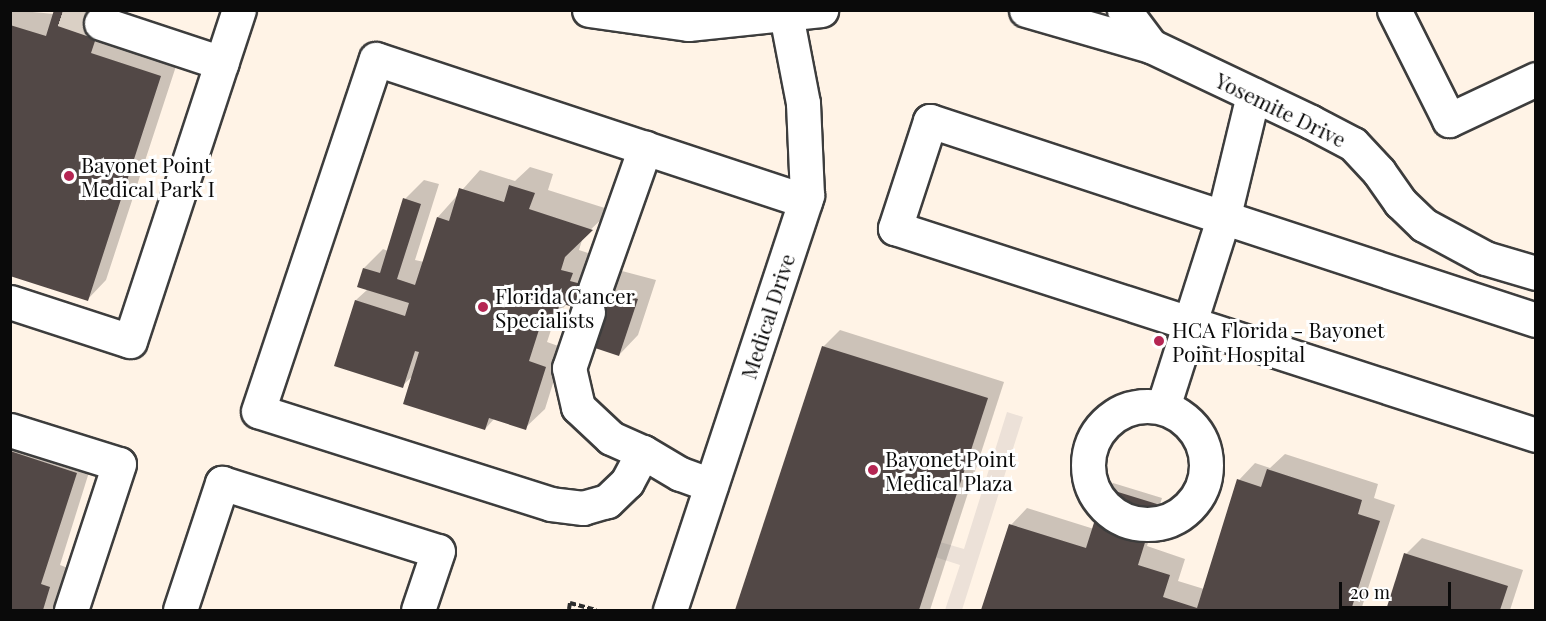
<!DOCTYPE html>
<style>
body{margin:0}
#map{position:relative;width:1546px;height:621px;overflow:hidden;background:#fff3e6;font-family:"Playfair Display",serif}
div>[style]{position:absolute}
.plaza>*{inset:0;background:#ece1d8}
.shadow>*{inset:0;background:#0003}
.building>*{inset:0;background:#524846}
.minor-tunnel>*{height:33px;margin-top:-16.5px;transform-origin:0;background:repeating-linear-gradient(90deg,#dad0c5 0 33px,transparent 0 49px)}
.path>*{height:4px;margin-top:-2px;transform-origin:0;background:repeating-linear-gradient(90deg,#2c2c2c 0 6px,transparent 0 9px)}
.roads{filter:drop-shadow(2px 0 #3d3d3d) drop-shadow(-2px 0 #3d3d3d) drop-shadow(0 2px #3d3d3d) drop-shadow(0 -2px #3d3d3d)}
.minor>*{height:33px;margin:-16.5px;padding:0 16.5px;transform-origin:16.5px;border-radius:16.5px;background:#fff}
.minor>.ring{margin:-16.5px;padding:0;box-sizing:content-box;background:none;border:33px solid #fff;border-radius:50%}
.dots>*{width:16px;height:16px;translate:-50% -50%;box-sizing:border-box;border:3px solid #fff;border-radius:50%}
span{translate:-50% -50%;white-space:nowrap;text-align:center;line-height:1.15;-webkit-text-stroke:6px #fff;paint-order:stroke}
.street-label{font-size:21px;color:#0a0a0a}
.poi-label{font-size:21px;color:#0a0a0a}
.left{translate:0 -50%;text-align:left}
.frame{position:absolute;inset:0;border:12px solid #0a0a0a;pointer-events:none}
.scale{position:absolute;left:1339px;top:582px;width:112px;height:27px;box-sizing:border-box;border:3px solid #0a0a0a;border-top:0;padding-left:8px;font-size:18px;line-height:21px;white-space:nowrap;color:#0a0a0a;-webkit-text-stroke:4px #fff;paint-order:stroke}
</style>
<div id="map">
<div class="plaza">
<i style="clip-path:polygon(1007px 412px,1023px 417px,962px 610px,945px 610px,960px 565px,935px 557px,940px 542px,964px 549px)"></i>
</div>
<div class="shadow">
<i style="clip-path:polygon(10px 10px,55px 14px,56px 10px,117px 10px,109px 34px,179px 57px,106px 280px,87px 300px,10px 275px)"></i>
<i style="clip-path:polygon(530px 167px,553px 174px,548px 190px,611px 210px,583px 237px,579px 250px,591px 254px,588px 262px,656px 280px,638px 335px,619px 355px,604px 315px,568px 303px,556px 315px,547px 342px,564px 348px,545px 409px,525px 428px,495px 418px,485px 429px,414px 375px,402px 386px,336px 365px,356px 300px,368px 289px,364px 268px,383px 249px,388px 251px,405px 199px,424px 180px,439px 184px,415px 260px,424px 262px,438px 217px,480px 170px,515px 181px)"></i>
<i style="clip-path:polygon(840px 330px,1004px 382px,930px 610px,737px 610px,823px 347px)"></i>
<i style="clip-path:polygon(10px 446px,95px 453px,60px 565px,68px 568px,55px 610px,10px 610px)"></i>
<i style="clip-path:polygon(1285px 454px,1378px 484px,1374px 498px,1395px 505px,1361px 610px,983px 610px,1011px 525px,1027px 508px,1094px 529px,1107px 489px,1113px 483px,1162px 498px,1147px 546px,1185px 559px,1178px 581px,1204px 589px,1239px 480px,1255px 463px,1270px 468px)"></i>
<i style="clip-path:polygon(1422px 538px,1523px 570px,1510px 610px,1388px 610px,1406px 554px)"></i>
</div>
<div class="building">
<i style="clip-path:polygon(54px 10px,104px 14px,91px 53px,161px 76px,88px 301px,10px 276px,10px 25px,46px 36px)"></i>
<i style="clip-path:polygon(509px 185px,535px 193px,529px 209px,593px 230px,565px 257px,561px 270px,573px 273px,570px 281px,638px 299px,619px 356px,592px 347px,602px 316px,560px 303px,556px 317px,544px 314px,529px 361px,546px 367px,526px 430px,489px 418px,485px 430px,403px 404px,419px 352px,415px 351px,403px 388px,334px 366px,355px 300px,405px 316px,409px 303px,357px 287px,363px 268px,380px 273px,403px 198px,421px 204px,397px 279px,415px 285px,437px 217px,449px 221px,459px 188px,504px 202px)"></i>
<i style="clip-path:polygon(822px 346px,988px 398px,919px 610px,735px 610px)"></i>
<i style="clip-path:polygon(10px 451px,77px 473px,41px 584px,50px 587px,43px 610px,10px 610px)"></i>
<i style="clip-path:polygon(1267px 469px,1362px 500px,1358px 514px,1380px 521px,1351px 610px,981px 610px,1009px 524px,1086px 548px,1105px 488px,1157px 504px,1138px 565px,1170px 575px,1163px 597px,1197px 608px,1237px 479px,1261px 487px)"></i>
<i style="clip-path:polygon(1404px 553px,1508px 586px,1500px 610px,1386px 610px)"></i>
</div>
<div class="minor-tunnel">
<i style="left:63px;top:10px;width:40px;rotate:18.9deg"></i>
</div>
<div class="path">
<i style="left:569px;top:609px;width:6px;rotate:-81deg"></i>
<i style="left:570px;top:603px;width:27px;rotate:15deg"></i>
</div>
<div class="roads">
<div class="minor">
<i style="left:589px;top:10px;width:100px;rotate:8deg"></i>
<i style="left:688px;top:24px;width:134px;rotate:-6deg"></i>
<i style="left:1026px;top:10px;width:130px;rotate:16.1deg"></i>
<i style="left:1151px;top:46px;width:177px;rotate:25.4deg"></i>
<i style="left:1311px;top:122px;width:47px;rotate:27.6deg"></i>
<i style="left:1353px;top:144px;width:38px;rotate:47deg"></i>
<i style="left:1379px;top:172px;width:37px;rotate:55deg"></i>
<i style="left:1400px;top:202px;width:33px;rotate:44deg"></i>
<i style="left:1424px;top:225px;width:69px;rotate:28.4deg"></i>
<i style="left:1485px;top:258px;width:53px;rotate:16.4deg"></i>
<i style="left:1124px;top:10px;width:45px;rotate:53.1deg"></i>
<i style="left:1394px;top:10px;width:123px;rotate:63.4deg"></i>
<i style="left:1449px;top:120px;width:96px;rotate:-25.2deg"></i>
<i style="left:101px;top:23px;width:127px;rotate:18.3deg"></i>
<i style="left:595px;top:289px;width:150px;rotate:-70.5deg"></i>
<i style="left:10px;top:302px;width:126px;rotate:18deg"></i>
<i style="left:130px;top:341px;width:348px;rotate:-71.8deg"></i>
<i style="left:588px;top:312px;width:59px;rotate:108.7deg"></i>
<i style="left:569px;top:368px;width:40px;rotate:77deg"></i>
<i style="left:578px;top:407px;width:45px;rotate:43.2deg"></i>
<i style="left:611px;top:438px;width:35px;rotate:24deg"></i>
<i style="left:1536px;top:320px;width:638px;rotate:-161.82deg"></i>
<i style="left:930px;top:121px;width:113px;rotate:108.1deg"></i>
<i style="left:895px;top:228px;width:674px;rotate:17.9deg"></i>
<i class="ring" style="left:1088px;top:406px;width:85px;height:85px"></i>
<i style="left:1163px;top:407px;width:197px;rotate:-72.3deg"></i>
<i style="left:1223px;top:219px;width:128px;rotate:-76.4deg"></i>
<i style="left:10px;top:430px;width:114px;rotate:17.3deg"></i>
<i style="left:119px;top:464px;width:154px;rotate:108.2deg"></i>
<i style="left:711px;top:485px;width:33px;rotate:-160deg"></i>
<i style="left:680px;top:474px;width:43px;rotate:-149.3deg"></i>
<i style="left:643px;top:452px;width:34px;rotate:118deg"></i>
<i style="left:627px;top:482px;width:28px;rotate:136deg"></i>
<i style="left:607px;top:501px;width:25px;rotate:164deg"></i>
<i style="left:583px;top:508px;width:32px;rotate:-173deg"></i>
<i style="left:551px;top:504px;width:307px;rotate:-162.4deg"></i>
<i style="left:258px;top:411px;width:371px;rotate:-71.5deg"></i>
<i style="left:376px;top:59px;width:452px;rotate:18.3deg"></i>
<i style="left:180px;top:610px;width:134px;rotate:-71.7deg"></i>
<i style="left:222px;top:483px;width:226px;rotate:17.5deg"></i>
<i style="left:438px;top:551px;width:62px;rotate:108.7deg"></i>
<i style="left:670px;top:610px;width:437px;rotate:-71.7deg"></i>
<i style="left:807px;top:195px;width:92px;rotate:-92.5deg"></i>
<i style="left:803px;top:103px;width:90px;rotate:-100.9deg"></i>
</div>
</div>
<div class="dots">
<i style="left:69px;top:176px;background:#b52653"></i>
<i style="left:483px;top:307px;background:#b52653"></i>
<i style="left:1159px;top:341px;background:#b52653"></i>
<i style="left:873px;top:470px;background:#b52653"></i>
</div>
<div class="street-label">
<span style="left:1281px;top:109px;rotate:26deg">Yosemite Drive</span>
<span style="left:767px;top:316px;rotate:-72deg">Medical Drive</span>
</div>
<div class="poi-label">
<span class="left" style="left:81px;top:176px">Bayonet Point<br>Medical Park I</span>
<span class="left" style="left:495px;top:307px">Florida Cancer<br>Specialists</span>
<span class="left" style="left:1172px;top:341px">HCA Florida - Bayonet<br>Point Hospital</span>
<span class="left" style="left:885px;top:470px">Bayonet Point<br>Medical Plaza</span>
</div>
<div class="frame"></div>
<div class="scale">20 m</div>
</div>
